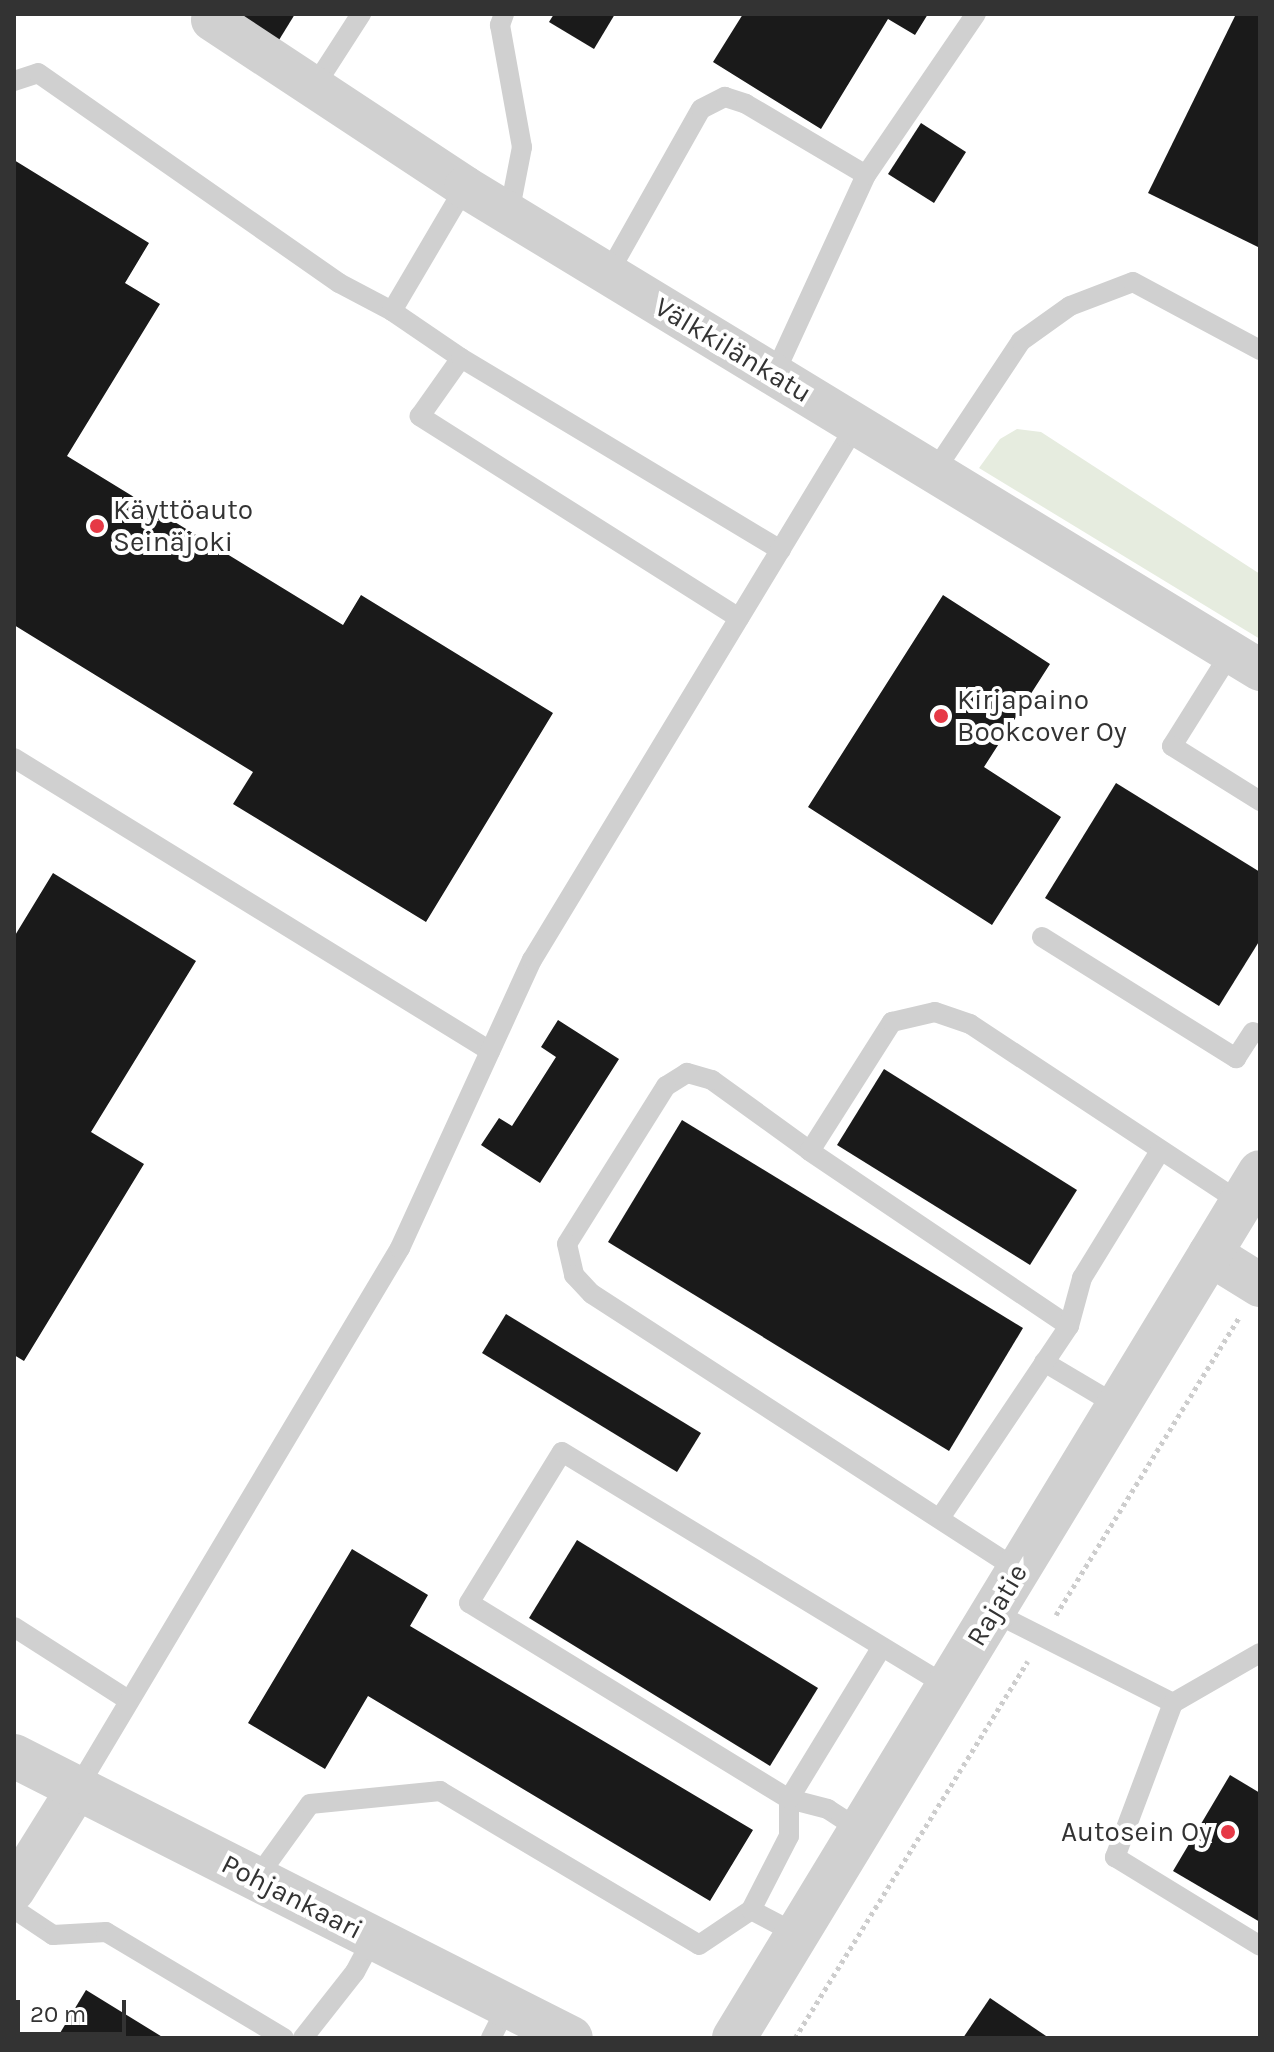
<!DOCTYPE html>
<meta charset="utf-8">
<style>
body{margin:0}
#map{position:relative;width:1274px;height:2052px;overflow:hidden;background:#fff;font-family:Karla,sans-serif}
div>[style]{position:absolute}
.green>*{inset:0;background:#e6ecdf}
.building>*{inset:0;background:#1a1a1a}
.path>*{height:5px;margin-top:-2.5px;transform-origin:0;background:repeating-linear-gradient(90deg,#cdcdcd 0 4px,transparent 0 8px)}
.service>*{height:20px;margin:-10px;padding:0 10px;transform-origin:10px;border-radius:10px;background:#d0d0d0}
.minor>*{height:42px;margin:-21px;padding:0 21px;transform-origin:21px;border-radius:21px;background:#d0d0d0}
.tertiary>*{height:44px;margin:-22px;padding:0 22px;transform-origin:22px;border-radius:22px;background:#d0d0d0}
.dots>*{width:22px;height:22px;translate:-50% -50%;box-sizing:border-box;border:4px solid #fff;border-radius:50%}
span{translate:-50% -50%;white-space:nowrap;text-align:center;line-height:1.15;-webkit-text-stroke:8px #fff;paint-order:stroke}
.street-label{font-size:28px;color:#333}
.poi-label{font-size:28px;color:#333}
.left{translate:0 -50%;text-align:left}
.right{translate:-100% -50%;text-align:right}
.frame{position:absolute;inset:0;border:16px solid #333;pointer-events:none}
.scale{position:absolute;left:16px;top:2000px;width:110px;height:36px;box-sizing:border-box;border:4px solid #333;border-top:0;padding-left:10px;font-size:24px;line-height:28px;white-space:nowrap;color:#333;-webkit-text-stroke:6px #fff;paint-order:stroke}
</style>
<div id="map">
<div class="green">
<i style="clip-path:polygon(1017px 429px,1041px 432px,1260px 574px,1260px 639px,979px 468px,1000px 439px)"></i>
</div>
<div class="building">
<i style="clip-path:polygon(235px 14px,295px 14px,279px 40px)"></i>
<i style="clip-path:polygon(554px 14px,615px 14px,594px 49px,549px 22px)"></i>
<i style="clip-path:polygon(743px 14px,928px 14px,915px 35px,888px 19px,821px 129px,713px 62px)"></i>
<i style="clip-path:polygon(1236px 14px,1260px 14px,1260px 248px,1148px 193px)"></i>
<i style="clip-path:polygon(921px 123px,966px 152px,934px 203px,888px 174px)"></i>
<i style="clip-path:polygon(14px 160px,149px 243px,125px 283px,160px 304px,67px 456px,343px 625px,361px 595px,553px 713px,426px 922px,233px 804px,253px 772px,14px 625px)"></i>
<i style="clip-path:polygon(943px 595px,1050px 664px,984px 767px,1061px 817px,992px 925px,808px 807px)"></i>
<i style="clip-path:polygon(1116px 783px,1260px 872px,1260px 940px,1219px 1006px,1045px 898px)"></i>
<i style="clip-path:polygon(53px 873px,196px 961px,91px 1132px,144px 1164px,24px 1361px,14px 1355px,14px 937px)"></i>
<i style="clip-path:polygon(558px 1020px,619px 1059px,540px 1183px,481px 1145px,499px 1118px,512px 1126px,556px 1057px,541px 1047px)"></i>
<i style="clip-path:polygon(884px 1069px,1077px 1190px,1030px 1265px,837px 1145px)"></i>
<i style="clip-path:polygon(682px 1120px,1023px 1328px,949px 1451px,608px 1242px)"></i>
<i style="clip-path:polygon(506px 1314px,701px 1433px,677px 1472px,482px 1353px)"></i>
<i style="clip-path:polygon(577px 1540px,818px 1688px,770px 1766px,529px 1618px)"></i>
<i style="clip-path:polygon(352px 1549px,428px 1595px,410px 1626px,753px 1830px,710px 1901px,368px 1696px,325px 1769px,248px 1723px)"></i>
<i style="clip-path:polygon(1230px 1775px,1260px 1793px,1260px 1922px,1173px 1871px)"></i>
<i style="clip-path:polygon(86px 1990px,164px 2038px,57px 2038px)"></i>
<i style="clip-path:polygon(990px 1998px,1049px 2038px,963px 2038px)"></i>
</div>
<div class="path">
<i style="left:1056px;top:1615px;width:350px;rotate:-58.4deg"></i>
<i style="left:795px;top:2038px;width:443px;rotate:-58.3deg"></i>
</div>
<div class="service">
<i style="left:504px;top:14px;width:12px;rotate:110deg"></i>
<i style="left:500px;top:25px;width:124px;rotate:79.8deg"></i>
<i style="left:522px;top:147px;width:68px;rotate:101deg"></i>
<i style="left:14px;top:81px;width:25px;rotate:-18deg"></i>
<i style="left:38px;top:73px;width:367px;rotate:34.9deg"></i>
<i style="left:339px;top:283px;width:60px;rotate:27.8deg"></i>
<i style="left:392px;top:311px;width:144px;rotate:-59.5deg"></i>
<i style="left:314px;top:87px;width:87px;rotate:-57.2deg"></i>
<i style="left:608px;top:274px;width:189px;rotate:-60.6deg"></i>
<i style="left:701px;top:109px;width:27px;rotate:-27deg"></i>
<i style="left:725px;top:97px;width:22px;rotate:18deg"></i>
<i style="left:746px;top:104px;width:139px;rotate:30.6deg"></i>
<i style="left:392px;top:311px;width:83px;rotate:34.3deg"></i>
<i style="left:774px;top:375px;width:220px;rotate:-65.3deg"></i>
<i style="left:866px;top:175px;width:195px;rotate:-55.7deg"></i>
<i style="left:934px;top:472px;width:157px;rotate:-56.4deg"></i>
<i style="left:1021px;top:341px;width:60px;rotate:-35.5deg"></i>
<i style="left:1070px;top:306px;width:67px;rotate:-20.9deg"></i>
<i style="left:1133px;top:282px;width:144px;rotate:28.2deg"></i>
<i style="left:739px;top:618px;width:378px;rotate:-147.7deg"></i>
<i style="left:420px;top:416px;width:71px;rotate:-54.7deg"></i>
<i style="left:461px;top:358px;width:373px;rotate:31deg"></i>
<i style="left:1231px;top:652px;width:111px;rotate:122.1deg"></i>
<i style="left:1172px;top:746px;width:104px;rotate:32deg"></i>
<i style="left:14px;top:758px;width:559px;rotate:31.61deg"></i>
<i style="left:1042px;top:937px;width:229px;rotate:32deg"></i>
<i style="left:1236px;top:1058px;width:31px;rotate:-57deg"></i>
<i style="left:810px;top:1151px;width:121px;rotate:-144.1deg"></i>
<i style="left:712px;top:1080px;width:26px;rotate:-164deg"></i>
<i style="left:687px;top:1073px;width:25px;rotate:148deg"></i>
<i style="left:666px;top:1086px;width:186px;rotate:122.1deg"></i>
<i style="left:567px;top:1244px;width:32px;rotate:77deg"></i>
<i style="left:574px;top:1275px;width:26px;rotate:47deg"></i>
<i style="left:592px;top:1294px;width:508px;rotate:32.94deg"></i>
<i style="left:1069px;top:1326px;width:313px;rotate:-146deg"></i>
<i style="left:810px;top:1151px;width:153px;rotate:-57.6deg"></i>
<i style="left:892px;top:1022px;width:44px;rotate:-13.1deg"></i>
<i style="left:935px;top:1012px;width:37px;rotate:19deg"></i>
<i style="left:970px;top:1024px;width:325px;rotate:33.4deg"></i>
<i style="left:1044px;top:1362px;width:86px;rotate:30.7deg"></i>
<i style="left:940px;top:1518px;width:231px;rotate:-56.1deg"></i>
<i style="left:1069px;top:1326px;width:50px;rotate:-74.8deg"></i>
<i style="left:1082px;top:1278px;width:149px;rotate:-58.4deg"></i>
<i style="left:993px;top:1612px;width:202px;rotate:26.8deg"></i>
<i style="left:1173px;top:1703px;width:100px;rotate:-29.9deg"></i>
<i style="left:14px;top:1627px;width:135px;rotate:32.6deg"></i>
<i style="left:1173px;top:1703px;width:165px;rotate:110.6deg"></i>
<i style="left:1115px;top:1857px;width:170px;rotate:31.5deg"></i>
<i style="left:77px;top:1789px;width:630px;rotate:-59.16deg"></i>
<i style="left:400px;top:1248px;width:317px;rotate:-65.4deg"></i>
<i style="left:532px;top:960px;width:625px;rotate:-58.8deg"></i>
<i style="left:860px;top:1830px;width:38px;rotate:-147deg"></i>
<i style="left:828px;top:1809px;width:40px;rotate:-165.6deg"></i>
<i style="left:789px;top:1799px;width:375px;rotate:-148.5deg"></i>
<i style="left:469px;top:1603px;width:177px;rotate:-58.4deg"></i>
<i style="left:562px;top:1452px;width:451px;rotate:31.3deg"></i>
<i style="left:256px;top:1879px;width:92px;rotate:-54.2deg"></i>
<i style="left:310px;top:1804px;width:131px;rotate:-5.7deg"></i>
<i style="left:440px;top:1791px;width:301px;rotate:30.7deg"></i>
<i style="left:699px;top:1945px;width:63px;rotate:-33.9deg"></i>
<i style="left:751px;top:1910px;width:52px;rotate:27.6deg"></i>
<i style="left:14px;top:1909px;width:47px;rotate:33.7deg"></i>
<i style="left:53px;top:1935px;width:53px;rotate:-3.2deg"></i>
<i style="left:106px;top:1932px;width:207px;rotate:30.8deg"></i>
<i style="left:751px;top:1910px;width:83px;rotate:-62.8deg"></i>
<i style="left:789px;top:1836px;width:37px;rotate:-90deg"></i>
<i style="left:789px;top:1799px;width:177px;rotate:-58.6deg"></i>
<i style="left:303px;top:2038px;width:84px;rotate:-51.8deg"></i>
<i style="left:355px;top:1972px;width:38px;rotate:-62deg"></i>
<i style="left:491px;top:2038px;width:36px;rotate:-63deg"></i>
</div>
<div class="minor">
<i style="left:212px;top:20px;width:303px;rotate:33.4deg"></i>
<i style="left:465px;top:187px;width:930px;rotate:31.28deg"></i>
<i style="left:14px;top:1890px;width:119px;rotate:-58deg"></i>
</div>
<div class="tertiary">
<i style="left:1210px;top:1254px;width:59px;rotate:31.8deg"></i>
<i style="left:14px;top:1756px;width:624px;rotate:26.85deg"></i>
<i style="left:734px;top:2038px;width:1013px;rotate:-58.73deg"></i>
</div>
<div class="dots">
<i style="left:97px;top:526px;background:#e63946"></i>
<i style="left:941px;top:716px;background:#e63946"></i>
<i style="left:1228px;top:1832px;background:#e63946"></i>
</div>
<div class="street-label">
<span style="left:733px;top:350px;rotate:31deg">Välkkilänkatu</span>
<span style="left:997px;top:1605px;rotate:-59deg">Rajatie</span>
<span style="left:292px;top:1897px;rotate:27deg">Pohjankaari</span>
</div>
<div class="poi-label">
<span class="left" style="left:113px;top:526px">Käyttöauto<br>Seinäjoki</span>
<span class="left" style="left:957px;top:716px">Kirjapaino<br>Bookcover Oy</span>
<span class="right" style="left:1212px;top:1832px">Autosein Oy</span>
</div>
<div class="frame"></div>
<div class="scale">20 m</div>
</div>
